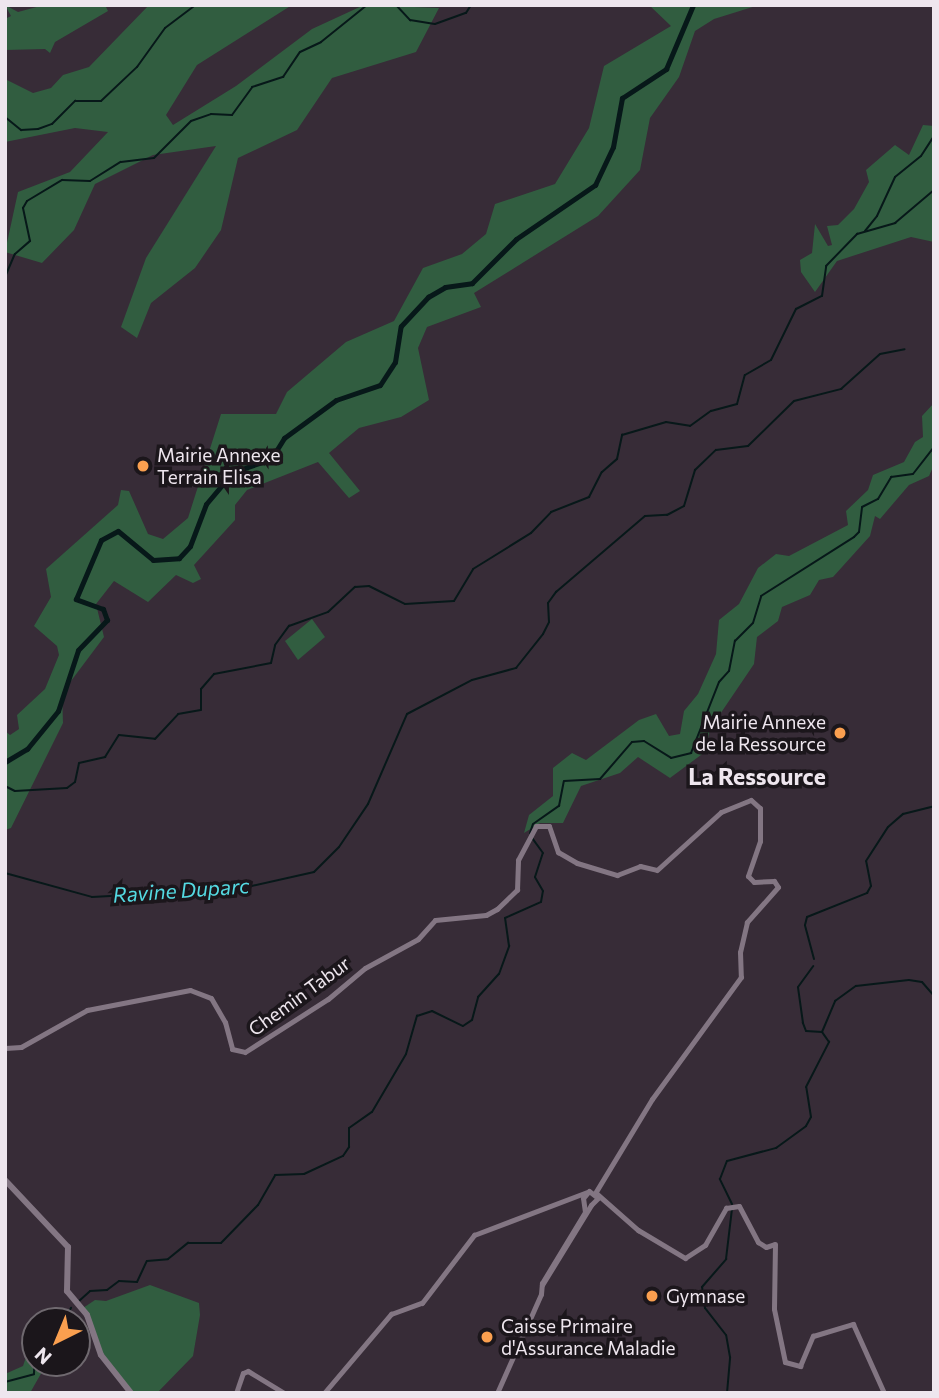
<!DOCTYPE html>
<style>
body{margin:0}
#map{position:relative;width:939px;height:1398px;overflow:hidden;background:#372c37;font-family:Commissioner,sans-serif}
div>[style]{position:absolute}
.green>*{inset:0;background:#315d40}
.stream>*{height:2px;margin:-1px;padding:0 1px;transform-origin:1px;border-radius:1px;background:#071819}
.river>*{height:5px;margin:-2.5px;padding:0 2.5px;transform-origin:2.5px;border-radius:2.5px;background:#071819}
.tertiary>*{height:5px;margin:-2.5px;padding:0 2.5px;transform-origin:2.5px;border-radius:2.5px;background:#837683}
.secondary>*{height:6px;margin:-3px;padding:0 3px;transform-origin:3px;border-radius:3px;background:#837683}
.dots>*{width:19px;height:19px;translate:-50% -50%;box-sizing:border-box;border:4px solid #1b161b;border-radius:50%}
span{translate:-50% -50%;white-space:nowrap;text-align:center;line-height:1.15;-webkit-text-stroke:7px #1b161b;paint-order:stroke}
.poi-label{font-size:19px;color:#eee6ee}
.left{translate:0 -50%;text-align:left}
.right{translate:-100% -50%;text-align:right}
.street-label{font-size:19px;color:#eee6ee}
.water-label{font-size:21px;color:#54dae2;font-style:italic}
.quarter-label{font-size:23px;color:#eee6ee;font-weight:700}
.frame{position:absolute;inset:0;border:7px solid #eee6ee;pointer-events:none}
.north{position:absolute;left:21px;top:1307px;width:70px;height:70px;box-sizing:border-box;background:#1b161b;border:2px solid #6f696f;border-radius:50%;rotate:223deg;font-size:19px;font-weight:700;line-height:28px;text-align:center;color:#eee6ee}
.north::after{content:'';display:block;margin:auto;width:24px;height:32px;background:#fa9f4f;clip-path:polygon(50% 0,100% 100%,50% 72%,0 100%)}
</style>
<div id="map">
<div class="green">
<i style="clip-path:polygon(5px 5px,18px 12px,44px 5px,105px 5px,108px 11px,55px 42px,50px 53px,45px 49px,5px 50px,5px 19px,11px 16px)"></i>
<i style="clip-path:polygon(149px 5px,292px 5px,197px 65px,166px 115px,173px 125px,236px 86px,312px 29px,364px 5px,439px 8px,416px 52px,332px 78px,297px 130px,238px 158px,221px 230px,195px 268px,151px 303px,137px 338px,121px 327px,146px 258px,216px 146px,153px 155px,95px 184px,74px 230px,42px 263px,5px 252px,18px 192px,70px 172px,108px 132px,75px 128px,5px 142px,5px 79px,33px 93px,51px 88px,63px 75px,89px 67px)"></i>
<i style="clip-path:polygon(649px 5px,759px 5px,714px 19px,695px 31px,679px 77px,650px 118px,640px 170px,598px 216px,474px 293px,481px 307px,427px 327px,418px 348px,429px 400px,401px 417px,359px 428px,329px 453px,360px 491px,349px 498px,318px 462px,247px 490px,235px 505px,235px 520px,194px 565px,201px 579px,193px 583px,176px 575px,148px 602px,114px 581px,96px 604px,104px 637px,62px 693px,63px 723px,11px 828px,5px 830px,5px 731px,10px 735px,19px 729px,17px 715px,45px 689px,59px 655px,57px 646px,34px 626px,51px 597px,46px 569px,118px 505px,121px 490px,129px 491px,148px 534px,163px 539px,188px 518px,221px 414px,276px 414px,287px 392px,346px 342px,394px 321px,423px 268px,462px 254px,486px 234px,495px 204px,555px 184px,589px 128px,604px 66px,671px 26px)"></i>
<i style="clip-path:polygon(923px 125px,934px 126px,934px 242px,911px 237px,837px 261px,815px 292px,801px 272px,800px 260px,812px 253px,815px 224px,828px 246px,832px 245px,827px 226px,838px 225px,854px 209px,869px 182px,866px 170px,895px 145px,909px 155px)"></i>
<i style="clip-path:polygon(934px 403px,934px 465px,929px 476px,909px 485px,880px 519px,875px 516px,870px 536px,833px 577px,819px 580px,810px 595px,782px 607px,778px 621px,757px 637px,754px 664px,710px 729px,705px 752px,670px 778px,638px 757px,620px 773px,581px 786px,563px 823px,540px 823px,524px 833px,529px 815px,553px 796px,553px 768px,572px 753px,586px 760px,639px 720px,656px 714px,669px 736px,680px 734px,684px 711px,698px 694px,716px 654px,719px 620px,739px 604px,758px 568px,776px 554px,789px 556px,848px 525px,846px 511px,868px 490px,873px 475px,904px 462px,915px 442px,923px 437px,922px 416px)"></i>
<i style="clip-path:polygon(312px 619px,325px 637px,298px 660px,285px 641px)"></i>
<i style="clip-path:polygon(150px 1285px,199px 1303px,200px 1315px,193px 1356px,157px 1393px,134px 1393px,100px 1350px,83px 1308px,95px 1300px,106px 1301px)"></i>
<i style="clip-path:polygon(35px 1331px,35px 1363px,43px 1370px,30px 1393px,5px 1393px,5px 1374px,23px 1366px)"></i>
</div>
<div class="stream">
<i style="left:396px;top:5px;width:21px;rotate:47deg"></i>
<i style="left:410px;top:20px;width:25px;rotate:9deg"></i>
<i style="left:435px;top:24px;width:33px;rotate:-20deg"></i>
<i style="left:466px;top:13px;width:9px;rotate:-58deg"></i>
<i style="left:5px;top:117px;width:21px;rotate:39deg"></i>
<i style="left:21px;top:130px;width:17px;rotate:-3deg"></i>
<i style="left:38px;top:129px;width:15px;rotate:-20deg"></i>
<i style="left:52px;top:124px;width:33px;rotate:-45deg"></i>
<i style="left:75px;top:101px;width:26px"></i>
<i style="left:101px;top:101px;width:50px;rotate:-43.4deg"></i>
<i style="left:137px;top:67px;width:48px;rotate:-54.3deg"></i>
<i style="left:165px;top:28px;width:39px;rotate:-37deg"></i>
<i style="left:865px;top:231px;width:19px;rotate:-51deg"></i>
<i style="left:877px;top:216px;width:43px;rotate:-65.2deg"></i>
<i style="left:895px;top:177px;width:33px;rotate:-39deg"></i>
<i style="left:921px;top:156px;width:24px;rotate:-57deg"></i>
<i style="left:5px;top:277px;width:25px;rotate:-67deg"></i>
<i style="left:15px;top:254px;width:20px;rotate:-41deg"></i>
<i style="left:30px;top:241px;width:34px;rotate:-102deg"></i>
<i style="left:23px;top:208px;width:8px;rotate:-60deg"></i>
<i style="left:27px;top:201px;width:41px;rotate:-31deg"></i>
<i style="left:62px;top:180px;width:28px;rotate:2deg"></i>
<i style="left:90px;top:181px;width:36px;rotate:-32deg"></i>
<i style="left:121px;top:162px;width:33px;rotate:-7deg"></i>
<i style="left:154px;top:158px;width:52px;rotate:-45deg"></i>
<i style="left:191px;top:121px;width:21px;rotate:-19deg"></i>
<i style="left:211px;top:114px;width:21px;rotate:3deg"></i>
<i style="left:232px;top:115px;width:34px;rotate:-54deg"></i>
<i style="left:252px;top:87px;width:33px;rotate:-18deg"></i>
<i style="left:283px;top:77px;width:30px;rotate:-56deg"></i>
<i style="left:300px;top:52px;width:23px;rotate:-25deg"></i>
<i style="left:321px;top:42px;width:59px;rotate:-38.8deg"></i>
<i style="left:5px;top:786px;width:11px;rotate:27deg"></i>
<i style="left:15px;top:791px;width:52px;rotate:-3.3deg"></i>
<i style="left:67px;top:788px;width:10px;rotate:-37deg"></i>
<i style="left:75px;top:782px;width:19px;rotate:-78deg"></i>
<i style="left:79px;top:763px;width:27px;rotate:-13deg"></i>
<i style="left:105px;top:757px;width:26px;rotate:-58deg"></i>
<i style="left:119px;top:735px;width:36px;rotate:6deg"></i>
<i style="left:155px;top:739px;width:34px;rotate:-47deg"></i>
<i style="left:178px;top:714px;width:23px;rotate:-10deg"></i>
<i style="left:201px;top:710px;width:21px;rotate:-90deg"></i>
<i style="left:201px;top:689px;width:20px;rotate:-49deg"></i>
<i style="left:214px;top:674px;width:58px;rotate:-10.9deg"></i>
<i style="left:271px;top:663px;width:18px;rotate:-77deg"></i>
<i style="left:275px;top:645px;width:24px;rotate:-54deg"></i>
<i style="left:289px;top:626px;width:41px;rotate:-19.7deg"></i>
<i style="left:328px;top:612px;width:37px;rotate:-43deg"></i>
<i style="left:355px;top:587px;width:14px;rotate:-4deg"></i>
<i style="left:369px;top:586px;width:40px;rotate:26.6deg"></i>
<i style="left:405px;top:604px;width:49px;rotate:-3.5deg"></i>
<i style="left:454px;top:601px;width:37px;rotate:-59deg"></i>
<i style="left:473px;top:569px;width:68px;rotate:-31.8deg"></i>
<i style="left:531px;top:533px;width:29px;rotate:-46deg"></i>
<i style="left:551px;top:512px;width:41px;rotate:-21.5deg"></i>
<i style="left:589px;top:497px;width:28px;rotate:-63deg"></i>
<i style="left:602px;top:472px;width:20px;rotate:-41deg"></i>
<i style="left:617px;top:459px;width:25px;rotate:-78deg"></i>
<i style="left:622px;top:435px;width:46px;rotate:-16.5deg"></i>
<i style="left:666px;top:422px;width:24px;rotate:9deg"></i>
<i style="left:690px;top:426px;width:26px;rotate:-36deg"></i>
<i style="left:711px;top:411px;width:27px;rotate:-15deg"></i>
<i style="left:737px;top:404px;width:30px;rotate:-75deg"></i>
<i style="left:745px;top:375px;width:30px;rotate:-30deg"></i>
<i style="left:771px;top:360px;width:57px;rotate:-63.9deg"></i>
<i style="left:796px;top:309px;width:29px;rotate:-27deg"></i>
<i style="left:822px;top:296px;width:30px;rotate:-82deg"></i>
<i style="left:826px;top:266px;width:45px;rotate:-45.9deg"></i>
<i style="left:857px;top:234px;width:40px;rotate:-16deg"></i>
<i style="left:895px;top:223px;width:51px;rotate:-40.2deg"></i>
<i style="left:530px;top:833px;width:9px;rotate:-72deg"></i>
<i style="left:533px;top:824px;width:32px;rotate:-35deg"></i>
<i style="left:559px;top:806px;width:25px;rotate:-79deg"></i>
<i style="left:564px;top:781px;width:36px;rotate:-3deg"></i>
<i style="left:600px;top:779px;width:49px;rotate:-49.1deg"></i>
<i style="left:632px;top:742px;width:12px;rotate:-5deg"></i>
<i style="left:644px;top:741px;width:32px;rotate:32deg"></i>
<i style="left:671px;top:758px;width:21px;rotate:-14deg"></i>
<i style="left:691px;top:753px;width:76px;rotate:-68.5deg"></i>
<i style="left:719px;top:682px;width:15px;rotate:-48deg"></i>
<i style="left:729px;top:671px;width:31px;rotate:-79deg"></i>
<i style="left:735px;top:641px;width:25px;rotate:-45deg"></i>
<i style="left:753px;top:623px;width:28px;rotate:-73deg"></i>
<i style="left:761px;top:596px;width:110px;rotate:-32.4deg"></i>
<i style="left:854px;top:537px;width:7px;rotate:-45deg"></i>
<i style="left:859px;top:532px;width:25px;rotate:-83deg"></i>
<i style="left:862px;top:507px;width:18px;rotate:-27deg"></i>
<i style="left:878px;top:499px;width:26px;rotate:-59deg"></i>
<i style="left:891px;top:477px;width:22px;rotate:-8deg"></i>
<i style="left:913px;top:474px;width:34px;rotate:-52deg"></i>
<i style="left:5px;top:873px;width:90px;rotate:15.4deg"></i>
<i style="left:92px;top:897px;width:146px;rotate:-3.1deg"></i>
<i style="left:238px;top:889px;width:78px;rotate:-12.6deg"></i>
<i style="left:314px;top:872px;width:35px;rotate:-45deg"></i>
<i style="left:339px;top:847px;width:52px;rotate:-56deg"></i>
<i style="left:368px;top:804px;width:98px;rotate:-66.6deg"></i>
<i style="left:407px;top:714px;width:73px;rotate:-27.6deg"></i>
<i style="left:472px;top:680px;width:46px;rotate:-15.3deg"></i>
<i style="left:516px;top:668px;width:43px;rotate:-51.5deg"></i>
<i style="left:543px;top:634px;width:13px;rotate:-63deg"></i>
<i style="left:549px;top:622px;width:19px;rotate:-93deg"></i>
<i style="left:548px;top:603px;width:14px;rotate:-54deg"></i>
<i style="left:556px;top:592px;width:117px;rotate:-40.5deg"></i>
<i style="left:645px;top:516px;width:22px;rotate:-3deg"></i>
<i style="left:667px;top:515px;width:19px;rotate:-28deg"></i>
<i style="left:684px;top:506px;width:38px;rotate:-73deg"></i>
<i style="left:695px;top:470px;width:29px;rotate:-44deg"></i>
<i style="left:716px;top:450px;width:32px;rotate:-7deg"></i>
<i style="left:748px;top:446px;width:64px;rotate:-44.4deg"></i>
<i style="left:794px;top:401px;width:49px;rotate:-14.3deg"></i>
<i style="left:841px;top:389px;width:52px;rotate:-41.9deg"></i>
<i style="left:880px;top:354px;width:25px;rotate:-11deg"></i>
<i style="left:814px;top:959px;width:35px;rotate:-105deg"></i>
<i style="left:805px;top:925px;width:8px;rotate:-76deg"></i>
<i style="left:807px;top:917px;width:65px;rotate:-21.8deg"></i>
<i style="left:867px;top:893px;width:8px;rotate:-60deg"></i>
<i style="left:871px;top:886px;width:25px;rotate:-101deg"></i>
<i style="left:866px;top:861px;width:40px;rotate:-57.1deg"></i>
<i style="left:888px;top:827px;width:20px;rotate:-41deg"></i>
<i style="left:903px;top:814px;width:32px;rotate:-14deg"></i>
<i style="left:822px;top:1032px;width:34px;rotate:-67deg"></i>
<i style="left:835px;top:1001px;width:26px;rotate:-36deg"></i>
<i style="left:856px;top:986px;width:53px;rotate:-6.5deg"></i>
<i style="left:909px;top:980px;width:13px;rotate:9deg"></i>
<i style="left:922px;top:982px;width:18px;rotate:49deg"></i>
<i style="left:732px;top:1204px;width:28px;rotate:-116deg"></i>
<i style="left:720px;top:1179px;width:19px;rotate:-69deg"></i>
<i style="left:727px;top:1161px;width:51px;rotate:-14.9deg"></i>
<i style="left:776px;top:1148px;width:37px;rotate:-36deg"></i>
<i style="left:806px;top:1126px;width:10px;rotate:-61deg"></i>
<i style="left:811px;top:1117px;width:30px;rotate:-99deg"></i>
<i style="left:806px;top:1087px;width:51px;rotate:-62.9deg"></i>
<i style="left:829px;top:1042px;width:12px;rotate:-125deg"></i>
<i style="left:822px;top:1032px;width:16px;rotate:-176deg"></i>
<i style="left:806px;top:1031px;width:9px;rotate:-111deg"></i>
<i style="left:803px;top:1023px;width:36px;rotate:-98deg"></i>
<i style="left:798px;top:987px;width:26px;rotate:-54deg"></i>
<i style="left:79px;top:1301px;width:15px;rotate:-42deg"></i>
<i style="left:90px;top:1291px;width:17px;rotate:-3deg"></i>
<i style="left:107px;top:1290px;width:15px;rotate:-37deg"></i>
<i style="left:119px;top:1281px;width:18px;rotate:3deg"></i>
<i style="left:137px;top:1282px;width:23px;rotate:-65deg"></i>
<i style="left:147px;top:1261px;width:21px;rotate:-5deg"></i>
<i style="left:168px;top:1259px;width:26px;rotate:-39deg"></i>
<i style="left:188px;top:1243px;width:33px"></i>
<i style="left:221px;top:1243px;width:53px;rotate:-45.8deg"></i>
<i style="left:258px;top:1205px;width:34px;rotate:-60deg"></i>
<i style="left:275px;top:1175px;width:29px;rotate:-2deg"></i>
<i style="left:304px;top:1174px;width:43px;rotate:-24.8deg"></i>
<i style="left:343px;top:1156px;width:11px;rotate:-56deg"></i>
<i style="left:349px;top:1147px;width:19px;rotate:-90deg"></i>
<i style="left:349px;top:1128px;width:28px;rotate:-35deg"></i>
<i style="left:372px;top:1112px;width:67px;rotate:-59.6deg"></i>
<i style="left:406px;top:1054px;width:40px;rotate:-74deg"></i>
<i style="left:417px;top:1016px;width:16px;rotate:-18deg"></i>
<i style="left:432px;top:1011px;width:34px;rotate:26deg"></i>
<i style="left:463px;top:1026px;width:11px;rotate:-34deg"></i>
<i style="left:472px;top:1020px;width:24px;rotate:-75deg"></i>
<i style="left:478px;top:997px;width:31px;rotate:-48deg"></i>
<i style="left:499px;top:974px;width:30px;rotate:-70deg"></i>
<i style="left:509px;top:946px;width:28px;rotate:-98deg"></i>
<i style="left:505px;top:918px;width:39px;rotate:-24deg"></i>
<i style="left:541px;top:902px;width:11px;rotate:-80deg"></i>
<i style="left:543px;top:891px;width:16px;rotate:-120deg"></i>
<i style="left:535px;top:877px;width:25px;rotate:-72deg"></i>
<i style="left:543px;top:853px;width:19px;rotate:-126deg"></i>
<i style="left:64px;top:1321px;width:15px;rotate:-62deg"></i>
<i style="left:5px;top:1382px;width:30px;rotate:-15deg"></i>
<i style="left:34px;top:1374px;width:31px;rotate:-88deg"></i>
<i style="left:727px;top:1393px;width:36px;rotate:-85deg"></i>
<i style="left:730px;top:1357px;width:22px;rotate:-100deg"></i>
<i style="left:726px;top:1335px;width:34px;rotate:-128deg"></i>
<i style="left:705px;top:1308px;width:21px;rotate:-98deg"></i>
<i style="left:702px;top:1287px;width:37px;rotate:-49deg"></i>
<i style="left:726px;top:1259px;width:50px;rotate:-83.2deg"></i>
</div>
<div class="river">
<i style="left:5px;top:762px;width:26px;rotate:-31deg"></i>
<i style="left:27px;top:749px;width:49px;rotate:-50.8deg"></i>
<i style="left:58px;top:711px;width:64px;rotate:-71.8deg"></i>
<i style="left:78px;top:650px;width:42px;rotate:-46deg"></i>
<i style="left:107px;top:620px;width:12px;rotate:-110deg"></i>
<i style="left:103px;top:609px;width:29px;rotate:-160deg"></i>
<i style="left:76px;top:599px;width:64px;rotate:-67deg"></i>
<i style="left:101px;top:540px;width:19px;rotate:-28deg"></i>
<i style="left:118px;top:531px;width:45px;rotate:39.6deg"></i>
<i style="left:153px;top:560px;width:26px;rotate:-4deg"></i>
<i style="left:179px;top:558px;width:16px;rotate:-47deg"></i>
<i style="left:190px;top:546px;width:45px;rotate:-69.1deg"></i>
<i style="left:206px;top:504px;width:42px;rotate:-49.8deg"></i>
<i style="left:233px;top:472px;width:40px;rotate:-18.9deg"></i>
<i style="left:271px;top:459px;width:25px;rotate:-58deg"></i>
<i style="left:284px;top:438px;width:64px;rotate:-36.2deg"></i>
<i style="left:336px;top:400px;width:46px;rotate:-18.8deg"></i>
<i style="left:380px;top:385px;width:27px;rotate:-57deg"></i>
<i style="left:395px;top:362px;width:36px;rotate:-81deg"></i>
<i style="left:401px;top:326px;width:40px;rotate:-47deg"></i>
<i style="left:428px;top:297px;width:20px;rotate:-30deg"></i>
<i style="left:445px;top:287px;width:27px;rotate:-8deg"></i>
<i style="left:472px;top:283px;width:62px;rotate:-45deg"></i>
<i style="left:516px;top:239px;width:96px;rotate:-34.4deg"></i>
<i style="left:595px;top:185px;width:42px;rotate:-64.7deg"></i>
<i style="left:613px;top:147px;width:50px;rotate:-79.6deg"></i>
<i style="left:622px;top:98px;width:53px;rotate:-33.4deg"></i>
<i style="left:666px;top:69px;width:69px;rotate:-67.1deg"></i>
</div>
<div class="tertiary">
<i style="left:5px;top:1048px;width:16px;rotate:-4deg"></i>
<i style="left:21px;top:1047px;width:76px;rotate:-29.3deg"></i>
<i style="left:87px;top:1010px;width:105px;rotate:-11deg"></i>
<i style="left:190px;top:990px;width:22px;rotate:21deg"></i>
<i style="left:211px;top:998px;width:28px;rotate:60deg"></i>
<i style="left:225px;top:1022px;width:28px;rotate:75deg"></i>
<i style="left:232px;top:1049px;width:13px;rotate:13deg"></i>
<i style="left:245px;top:1052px;width:98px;rotate:-32.6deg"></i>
<i style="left:328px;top:999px;width:48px;rotate:-40deg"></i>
<i style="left:365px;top:968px;width:60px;rotate:-28.7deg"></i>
<i style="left:418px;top:939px;width:25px;rotate:-48deg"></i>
<i style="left:435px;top:920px;width:51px;rotate:-5.6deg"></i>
<i style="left:486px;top:915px;width:13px;rotate:-29deg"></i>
<i style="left:497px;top:909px;width:28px;rotate:-44deg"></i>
<i style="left:517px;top:890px;width:30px;rotate:-88deg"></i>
<i style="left:518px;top:860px;width:38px;rotate:-62deg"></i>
<i style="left:536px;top:826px;width:13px"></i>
<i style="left:549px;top:826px;width:28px;rotate:71deg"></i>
<i style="left:558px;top:852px;width:22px;rotate:30deg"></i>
<i style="left:577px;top:863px;width:42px;rotate:16.7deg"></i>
<i style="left:617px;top:875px;width:25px;rotate:-21deg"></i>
<i style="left:640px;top:866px;width:17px;rotate:13deg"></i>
<i style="left:657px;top:870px;width:86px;rotate:-42.2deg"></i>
<i style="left:721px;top:812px;width:32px;rotate:-22deg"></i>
<i style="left:751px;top:800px;width:12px;rotate:42deg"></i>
<i style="left:760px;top:808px;width:33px;rotate:90deg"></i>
<i style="left:760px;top:841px;width:37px;rotate:109deg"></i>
<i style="left:748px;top:876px;width:8px;rotate:45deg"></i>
<i style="left:754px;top:882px;width:20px;rotate:-3deg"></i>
<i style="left:774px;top:881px;width:7px;rotate:56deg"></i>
<i style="left:778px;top:887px;width:47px;rotate:131.5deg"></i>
<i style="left:747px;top:922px;width:31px;rotate:103deg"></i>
<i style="left:740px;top:952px;width:25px;rotate:88deg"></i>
<i style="left:741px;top:977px;width:151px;rotate:126.1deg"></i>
<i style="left:652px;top:1099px;width:110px;rotate:121.2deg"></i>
<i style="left:597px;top:1194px;width:55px;rotate:41.3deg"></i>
<i style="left:638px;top:1230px;width:55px;rotate:30.8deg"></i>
<i style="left:685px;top:1258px;width:24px;rotate:-33deg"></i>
<i style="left:705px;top:1245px;width:43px;rotate:-60.4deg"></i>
<i style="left:726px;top:1208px;width:13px;rotate:-9deg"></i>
<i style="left:739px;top:1206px;width:41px;rotate:62.2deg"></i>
<i style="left:758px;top:1242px;width:9px;rotate:32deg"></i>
<i style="left:766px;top:1247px;width:9px;rotate:-18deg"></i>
<i style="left:775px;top:1244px;width:65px;rotate:90.9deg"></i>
<i style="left:774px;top:1309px;width:54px;rotate:78.3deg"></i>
<i style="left:785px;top:1362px;width:16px;rotate:15deg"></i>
<i style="left:800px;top:1366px;width:33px;rotate:-67deg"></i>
<i style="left:813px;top:1336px;width:42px;rotate:-16.7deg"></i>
<i style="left:853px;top:1324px;width:76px;rotate:65.8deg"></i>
<i style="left:542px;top:1285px;width:94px;rotate:-58.5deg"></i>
<i style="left:236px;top:1393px;width:21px;rotate:-71deg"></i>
<i style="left:243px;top:1373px;width:5px;rotate:-22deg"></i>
<i style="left:248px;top:1371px;width:42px;rotate:31.4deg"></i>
<i style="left:324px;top:1393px;width:104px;rotate:-49.7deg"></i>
<i style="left:391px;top:1314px;width:33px;rotate:-20deg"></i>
<i style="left:422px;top:1303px;width:86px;rotate:-52.6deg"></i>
<i style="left:474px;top:1235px;width:121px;rotate:-20.8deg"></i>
<i style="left:497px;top:1393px;width:108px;rotate:-66deg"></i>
<i style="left:541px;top:1294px;width:11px;rotate:-85deg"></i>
<i style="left:542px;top:1283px;width:83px;rotate:-58.8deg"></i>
<i style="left:585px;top:1212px;width:14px;rotate:-98deg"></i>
<i style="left:583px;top:1198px;width:9px;rotate:-49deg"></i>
<i style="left:589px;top:1191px;width:11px;rotate:38deg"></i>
<i style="left:598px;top:1198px;width:10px;rotate:135deg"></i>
</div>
<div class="secondary">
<i style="left:5px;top:1180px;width:92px;rotate:46.8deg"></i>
<i style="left:68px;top:1247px;width:44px;rotate:91.3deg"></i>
<i style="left:67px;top:1291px;width:31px;rotate:50deg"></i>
<i style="left:87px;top:1315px;width:42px;rotate:70.7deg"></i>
<i style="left:101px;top:1355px;width:48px;rotate:51.7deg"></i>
</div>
<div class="dots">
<i style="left:143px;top:466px;background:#fa9f4f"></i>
<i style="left:840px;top:733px;background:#fa9f4f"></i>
<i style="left:652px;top:1296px;background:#fa9f4f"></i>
<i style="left:487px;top:1337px;background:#fa9f4f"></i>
</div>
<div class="poi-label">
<span class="left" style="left:157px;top:466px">Mairie Annexe<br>Terrain Elisa</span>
<span class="right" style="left:826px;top:733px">Mairie Annexe<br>de la Ressource</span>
<span class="left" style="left:666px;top:1296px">Gymnase</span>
<span class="left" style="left:501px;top:1337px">Caisse Primaire<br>d'Assurance Maladie</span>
</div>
<div class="street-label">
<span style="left:299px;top:996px;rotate:-36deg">Chemin Tabur</span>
</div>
<div class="water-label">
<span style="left:181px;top:890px;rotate:-4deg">Ravine Duparc</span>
</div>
<div class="quarter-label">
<span style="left:757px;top:776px">La Ressource</span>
</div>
<div class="frame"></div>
<div class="north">N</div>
</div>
